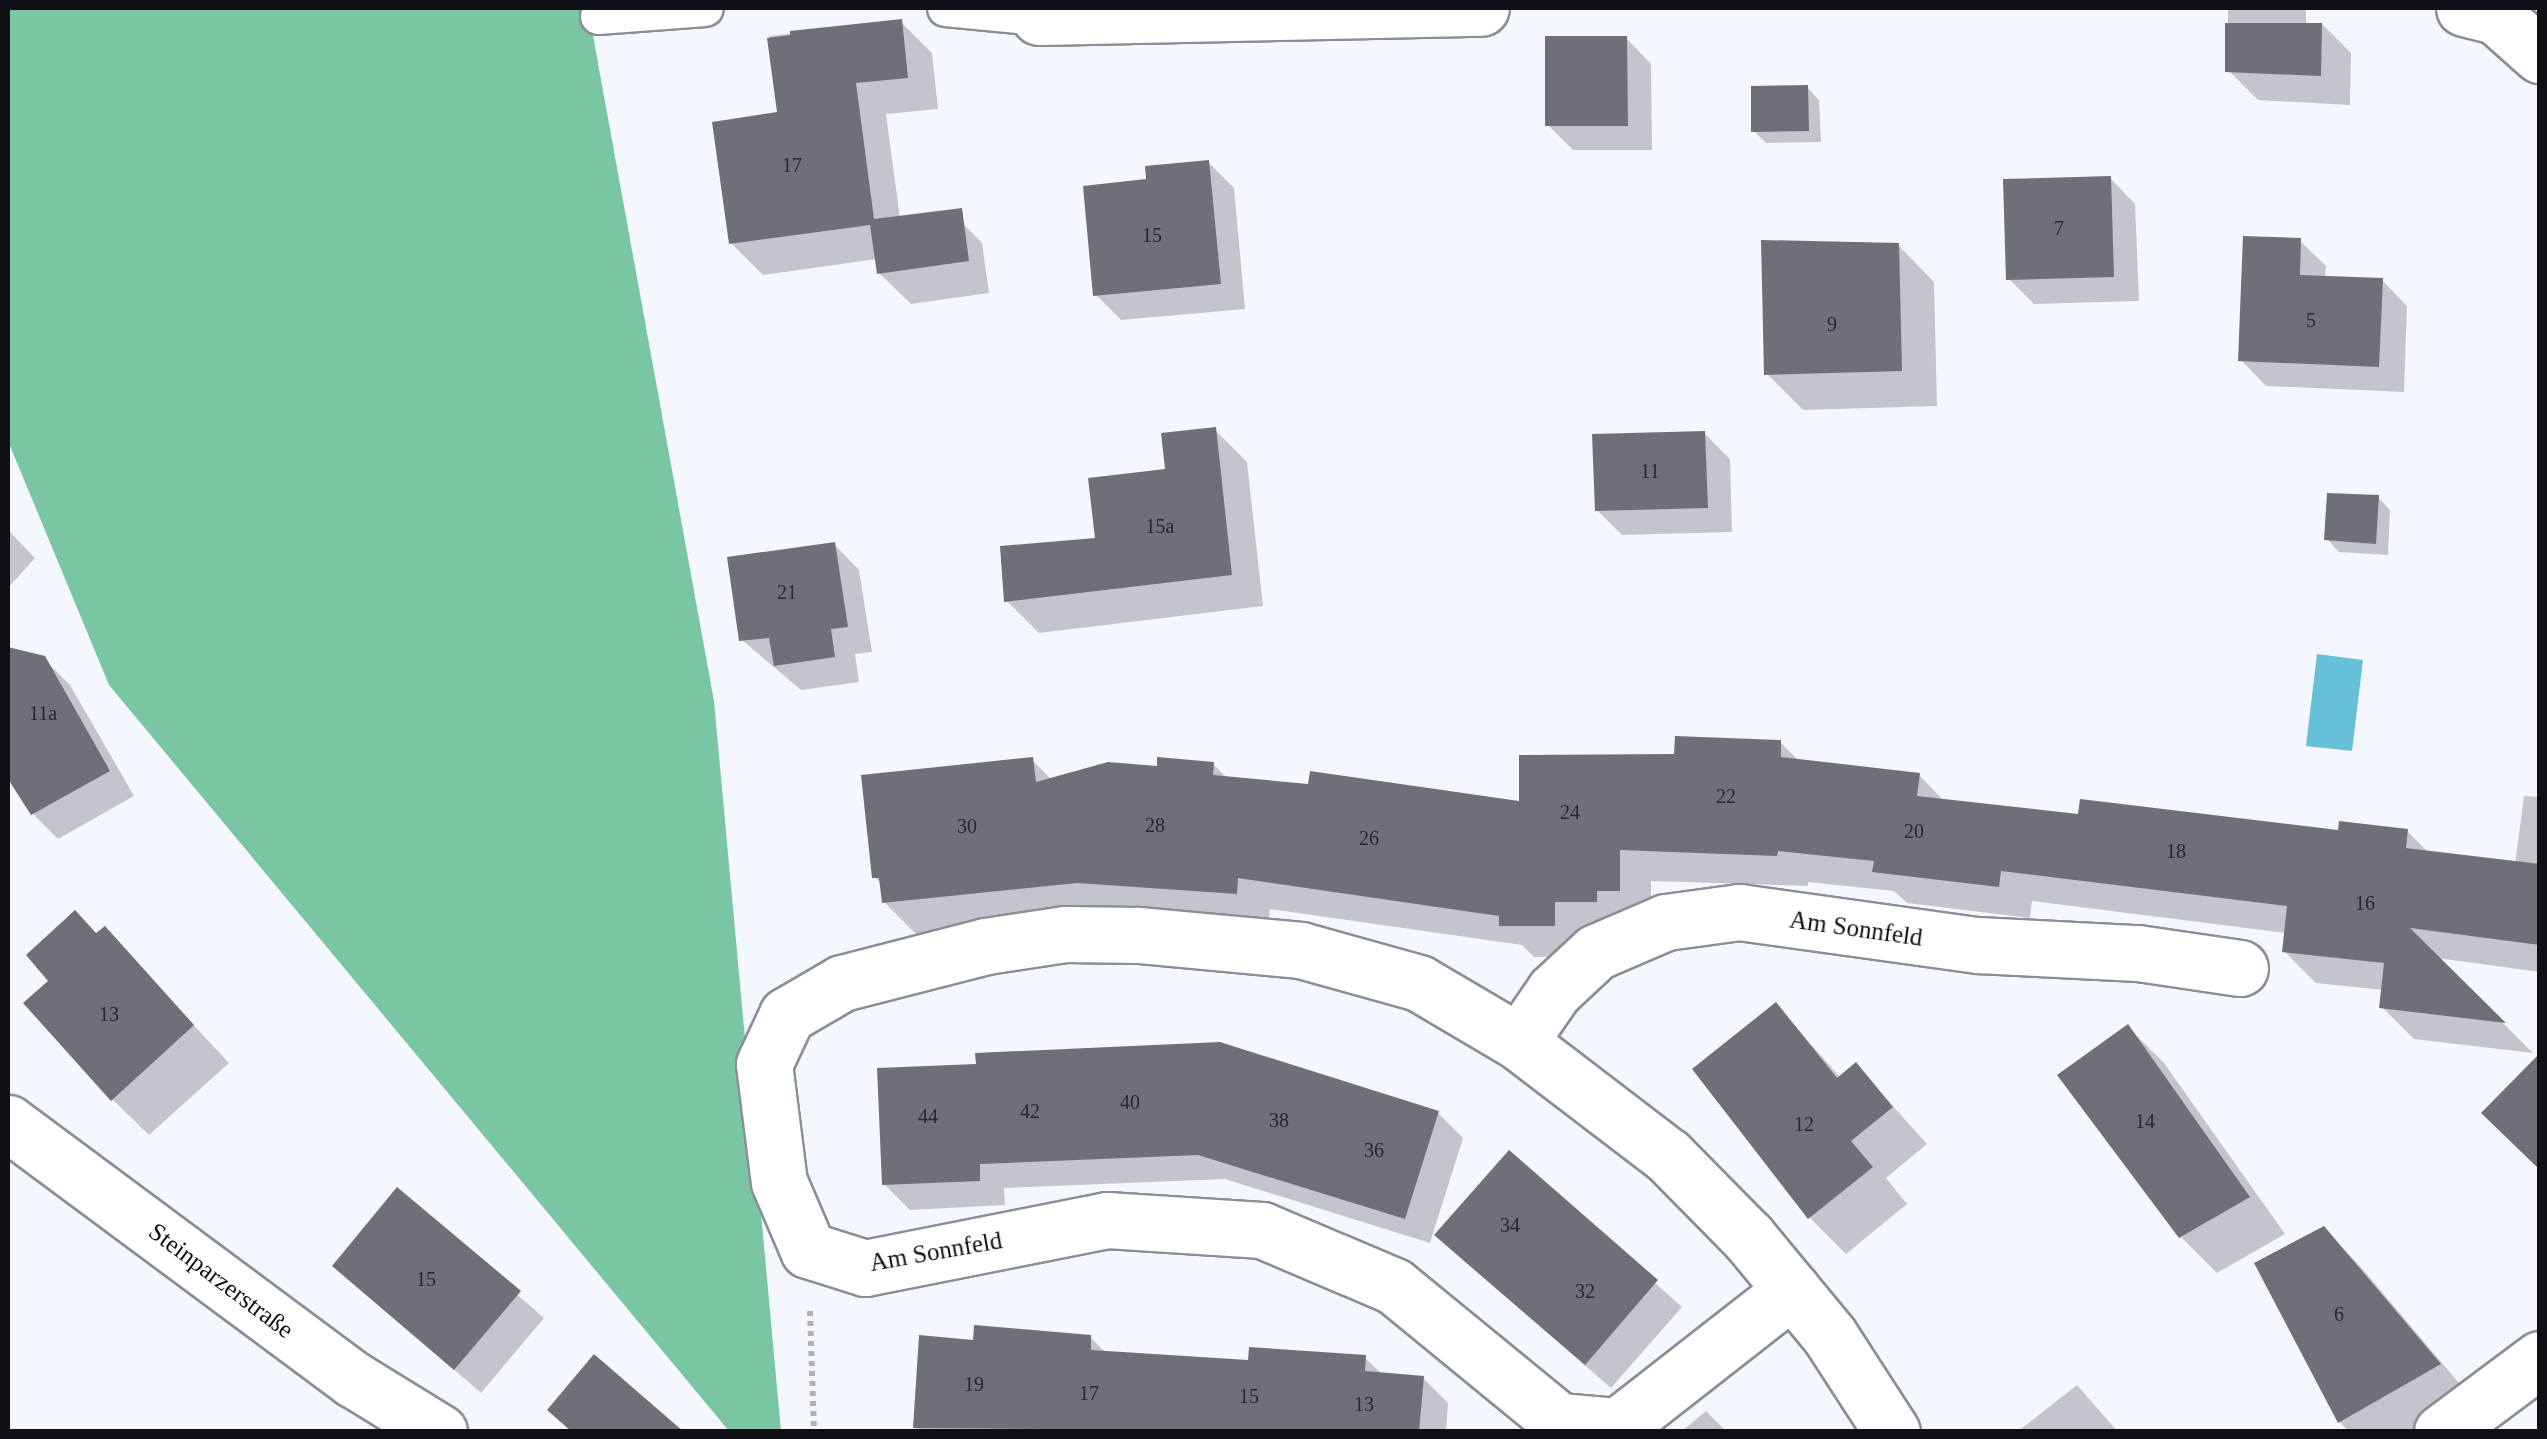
<!DOCTYPE html>
<meta charset="utf-8">
<style>
body{margin:0}
#map{position:relative;width:2547px;height:1439px;overflow:hidden;background:#f5f7ff;font-family:"Times New Roman",serif}
div>[style]{position:absolute}
.forest>*{inset:0;background:#7bc6a2}
.water>*{inset:0;background:#66c0d7}
.shadow>*{inset:0;background:#0003}
.building>*{inset:0;background:#706f78}
.path>*{height:6px;margin-top:-3px;transform-origin:0;background:repeating-linear-gradient(90deg,#afb1b7 0 5px,transparent 0 10px)}
.roads{filter:drop-shadow(2px 0 #8b8e97) drop-shadow(-2px 0 #8b8e97) drop-shadow(0 2px #8b8e97) drop-shadow(0 -2px #8b8e97)}
.service>*{height:35px;margin:-17.5px;padding:0 17.5px;transform-origin:17.5px;border-radius:17.5px;background:#fff}
.minor>*{height:55px;margin:-27.5px;padding:0 27.5px;transform-origin:27.5px;border-radius:27.5px;background:#fff}
span{translate:-50% -50%;white-space:nowrap;text-align:center;line-height:1.15;-webkit-text-stroke:8px #fff;paint-order:stroke}
.number-label{font-size:20px;color:#27282c}
.number-label span{-webkit-text-stroke-width:0}
.street-label{font-size:25px;color:#0f1013}
.frame{position:absolute;inset:0;border:10px solid #0f1013;pointer-events:none}
</style>
<div id="map">
<div class="forest">
<i style="clip-path:polygon(8px 8px,588px 8px,714px 701px,781px 1431px,729px 1431px,109px 685px,8px 441px)"></i>
</div>
<div class="water">
<i style="clip-path:polygon(2317px 654px,2363px 660px,2352px 751px,2306px 746px)"></i>
</div>
<div class="shadow">
<i style="clip-path:polygon(2228px 8px,2306px 8px,2306px 23px,2321px 23px,2351px 53px,2350px 105px,2258px 100px,2228px 70px)"></i>
<i style="clip-path:polygon(901px 22px,932px 53px,938px 109px,886px 114px,900px 218px,951px 212px,982px 243px,989px 293px,911px 304px,879px 273px,877px 259px,763px 275px,731px 243px,780px 114px,769px 36px)"></i>
<i style="clip-path:polygon(1626px 38px,1651px 64px,1652px 150px,1573px 150px,1548px 125px)"></i>
<i style="clip-path:polygon(1807px 87px,1819px 100px,1821px 142px,1766px 143px,1754px 131px)"></i>
<i style="clip-path:polygon(1209px 163px,1234px 188px,1245px 309px,1121px 320px,1096px 295px,1149px 181px)"></i>
<i style="clip-path:polygon(2110px 178px,2135px 204px,2139px 301px,2034px 304px,2009px 279px)"></i>
<i style="clip-path:polygon(2300px 241px,2326px 266px,2325px 278px,2382px 280px,2407px 306px,2404px 392px,2266px 386px,2241px 360px)"></i>
<i style="clip-path:polygon(1898px 245px,1934px 282px,1937px 406px,1803px 410px,1767px 374px)"></i>
<i style="clip-path:polygon(1215px 430px,1247px 462px,1263px 606px,1039px 633px,1007px 601px,1097px 541px)"></i>
<i style="clip-path:polygon(1704px 433px,1730px 459px,1732px 532px,1622px 535px,1597px 510px)"></i>
<i style="clip-path:polygon(2378px 497px,2390px 510px,2388px 555px,2339px 552px,2327px 539px)"></i>
<i style="clip-path:polygon(8px 530px,35px 558px,8px 588px)"></i>
<i style="clip-path:polygon(834px 544px,859px 570px,872px 652px,855px 654px,859px 682px,801px 690px,742px 640px)"></i>
<i style="clip-path:polygon(8px 650px,44px 659px,70px 685px,134px 796px,58px 839px,32px 813px,8px 774px)"></i>
<i style="clip-path:polygon(1780px 742px,1800px 762px,1919px 775px,1945px 802px,2081px 817px,2340px 833px,2407px 831px,2429px 853px,2515px 864px,2524px 796px,2540px 797px,2540px 972px,2437px 958px,2533px 1053px,2414px 1039px,2382px 1007px,2384px 990px,2316px 983px,2284px 951px,2286px 933px,2032px 901px,2030px 918px,1907px 903px,1894px 891px,1808px 882px,1808px 886px,1651px 881px,1651px 921px,1586px 956px,1534px 957px,1522px 945px,1270px 909px,1268px 924px,1110px 914px,916px 934px,884px 902px,882px 885px,875px 877px,1032px 760px,1052px 780px,1213px 764px,1228px 779px,1522px 804px,1676px 756px)"></i>
<i style="clip-path:polygon(105px 930px,229px 1063px,149px 1135px,112px 1099px,97px 936px)"></i>
<i style="clip-path:polygon(1776px 1005px,1841px 1078px,1856px 1065px,1927px 1144px,1886px 1178px,1907px 1204px,1846px 1254px,1810px 1218px,1695px 1069px)"></i>
<i style="clip-path:polygon(2128px 1027px,2164px 1063px,2285px 1234px,2217px 1273px,2181px 1237px)"></i>
<i style="clip-path:polygon(880px 1071px,1438px 1113px,1463px 1138px,1430px 1243px,1225px 1179px,1004px 1188px,1005px 1205px,910px 1210px,884px 1184px)"></i>
<i style="clip-path:polygon(1509px 1153px,1682px 1307px,1611px 1388px,1463px 1260px)"></i>
<i style="clip-path:polygon(398px 1191px,544px 1318px,481px 1393px,335px 1266px)"></i>
<i style="clip-path:polygon(2324px 1230px,2360px 1266px,2475px 1402px,2423px 1432px,2349px 1432px,2340px 1422px)"></i>
<i style="clip-path:polygon(1090px 1337px,1106px 1353px,1250px 1363px,1365px 1358px,1383px 1375px,1423px 1378px,1448px 1403px,1446px 1432px,919px 1432px,915px 1427px,975px 1342px)"></i>
<i style="clip-path:polygon(2077px 1385px,2118px 1432px,2017px 1432px)"></i>
<i style="clip-path:polygon(1706px 1411px,1727px 1432px,1681px 1432px)"></i>
</div>
<div class="building">
<i style="clip-path:polygon(902px 19px,908px 78px,856px 83px,874px 219px,962px 208px,969px 261px,877px 274px,870px 225px,729px 244px,712px 122px,777px 112px,767px 38px,790px 35px,790px 31px)"></i>
<i style="clip-path:polygon(2225px 23px,2322px 23px,2321px 76px,2225px 72px)"></i>
<i style="clip-path:polygon(1545px 36px,1627px 36px,1628px 126px,1545px 126px)"></i>
<i style="clip-path:polygon(1808px 85px,1809px 131px,1751px 132px,1751px 86px)"></i>
<i style="clip-path:polygon(1209px 160px,1221px 284px,1093px 296px,1083px 186px,1146px 179px,1145px 166px)"></i>
<i style="clip-path:polygon(2111px 176px,2114px 277px,2006px 280px,2003px 179px)"></i>
<i style="clip-path:polygon(2243px 236px,2301px 238px,2300px 275px,2383px 278px,2379px 367px,2238px 361px)"></i>
<i style="clip-path:polygon(1761px 240px,1899px 243px,1902px 371px,1764px 375px)"></i>
<i style="clip-path:polygon(1216px 427px,1232px 575px,1004px 602px,1000px 546px,1095px 538px,1088px 478px,1165px 469px,1161px 433px)"></i>
<i style="clip-path:polygon(1705px 431px,1708px 508px,1595px 511px,1592px 434px)"></i>
<i style="clip-path:polygon(2327px 493px,2379px 495px,2376px 544px,2324px 540px)"></i>
<i style="clip-path:polygon(835px 542px,848px 627px,831px 629px,835px 657px,774px 666px,769px 638px,739px 641px,727px 557px)"></i>
<i style="clip-path:polygon(8px 647px,45px 656px,110px 771px,31px 815px,8px 779px)"></i>
<i style="clip-path:polygon(1675px 736px,1781px 740px,1781px 757px,1920px 773px,1917px 796px,2078px 814px,2080px 799px,2338px 830px,2339px 821px,2408px 829px,2406px 848px,2540px 864px,2540px 945px,2410px 928px,2506px 1023px,2379px 1008px,2384px 963px,2282px 952px,2287px 906px,2001px 871px,1999px 887px,1872px 872px,1874px 861px,1778px 851px,1777px 856px,1620px 850px,1620px 891px,1597px 891px,1597px 902px,1555px 902px,1555px 926px,1499px 926px,1499px 916px,1238px 878px,1237px 894px,1077px 883px,882px 903px,879px 878px,872px 878px,861px 775px,1033px 757px,1036px 782px,1108px 762px,1157px 766px,1157px 757px,1214px 762px,1213px 775px,1308px 784px,1310px 771px,1519px 801px,1519px 755px,1674px 754px)"></i>
<i style="clip-path:polygon(75px 910px,96px 933px,105px 926px,194px 1025px,111px 1101px,23px 1003px,48px 981px,26px 955px)"></i>
<i style="clip-path:polygon(1776px 1002px,1837px 1078px,1856px 1062px,1893px 1107px,1851px 1141px,1873px 1167px,1808px 1219px,1692px 1069px)"></i>
<i style="clip-path:polygon(2128px 1024px,2250px 1197px,2179px 1238px,2057px 1075px)"></i>
<i style="clip-path:polygon(1220px 1042px,1439px 1111px,1405px 1219px,1198px 1155px,980px 1164px,980px 1181px,882px 1185px,877px 1068px,976px 1064px,975px 1053px)"></i>
<i style="clip-path:polygon(2540px 1053px,2540px 1170px,2481px 1113px)"></i>
<i style="clip-path:polygon(1509px 1150px,1658px 1280px,1585px 1365px,1434px 1235px)"></i>
<i style="clip-path:polygon(397px 1187px,521px 1291px,454px 1370px,332px 1266px)"></i>
<i style="clip-path:polygon(2324px 1226px,2441px 1364px,2338px 1423px,2254px 1263px)"></i>
<i style="clip-path:polygon(974px 1325px,1091px 1335px,1091px 1350px,1248px 1360px,1249px 1347px,1366px 1355px,1365px 1371px,1424px 1376px,1419px 1432px,913px 1428px,919px 1335px,973px 1340px)"></i>
<i style="clip-path:polygon(594px 1354px,684px 1432px,572px 1432px,547px 1410px)"></i>
</div>
<div class="path">
<i style="left:810px;top:1311px;width:121px;rotate:88.1deg"></i>
</div>
<div class="roads">
<div class="service">
<i style="left:945px;top:8px;width:94px;rotate:5.5deg"></i>
<i style="left:598px;top:16px;width:107px;rotate:-4.3deg"></i>
</div>
<div class="minor">
<i style="left:2464px;top:8px;width:33px;rotate:14deg"></i>
<i style="left:2496px;top:16px;width:59px;rotate:41.6deg"></i>
<i style="left:1039px;top:17px;width:442px;rotate:-1.2deg"></i>
<i style="left:1519px;top:1042px;width:116px;rotate:-149.5deg"></i>
<i style="left:1419px;top:983px;width:123px;rotate:-164.4deg"></i>
<i style="left:1301px;top:950px;width:164px;rotate:-174.7deg"></i>
<i style="left:1138px;top:935px;width:73px;rotate:-179.2deg"></i>
<i style="left:1065px;top:934px;width:80px;rotate:171.4deg"></i>
<i style="left:986px;top:946px;width:149px;rotate:165.6deg"></i>
<i style="left:842px;top:983px;width:64px;rotate:149.8deg"></i>
<i style="left:787px;top:1015px;width:54px;rotate:115.1deg"></i>
<i style="left:764px;top:1064px;width:119px;rotate:82.8deg"></i>
<i style="left:779px;top:1182px;width:74px;rotate:66.9deg"></i>
<i style="left:808px;top:1250px;width:60px;rotate:17.5deg"></i>
<i style="left:865px;top:1268px;width:247px;rotate:-11.2deg"></i>
<i style="left:1107px;top:1220px;width:155px;rotate:3.7deg"></i>
<i style="left:1262px;top:1230px;width:143px;rotate:23deg"></i>
<i style="left:1394px;top:1286px;width:213px;rotate:39.3deg"></i>
<i style="left:1559px;top:1421px;width:59px;rotate:4.8deg"></i>
<i style="left:1618px;top:1426px;width:221px;rotate:-38deg"></i>
<i style="left:8px;top:1123px;width:430px;rotate:36.6deg"></i>
<i style="left:353px;top:1379px;width:101px;rotate:31.6deg"></i>
<i style="left:1892px;top:1432px;width:114px;rotate:-122.9deg"></i>
<i style="left:1830px;top:1336px;width:129px;rotate:-129.6deg"></i>
<i style="left:1748px;top:1237px;width:114px;rotate:-134.6deg"></i>
<i style="left:1668px;top:1156px;width:188px;rotate:-142.6deg"></i>
<i style="left:1519px;top:1042px;width:62px;rotate:-55.5deg"></i>
<i style="left:1554px;top:991px;width:57px;rotate:-42.9deg"></i>
<i style="left:1596px;top:952px;width:76px;rotate:-23.2deg"></i>
<i style="left:1666px;top:922px;width:74px;rotate:-7.8deg"></i>
<i style="left:1739px;top:912px;width:241px;rotate:7.9deg"></i>
<i style="left:1978px;top:945px;width:160px;rotate:2.9deg"></i>
<i style="left:2138px;top:953px;width:103px;rotate:8.4deg"></i>
<i style="left:2442px;top:1432px;width:122px;rotate:-36.7deg"></i>
</div>
</div>
<div class="number-label">
<span style="left:792px;top:165px">17</span>
<span style="left:2059px;top:228px">7</span>
<span style="left:1152px;top:235px">15</span>
<span style="left:2311px;top:320px">5</span>
<span style="left:1832px;top:324px">9</span>
<span style="left:1650px;top:471px">11</span>
<span style="left:1160px;top:526px">15a</span>
<span style="left:787px;top:592px">21</span>
<span style="left:43px;top:713px">11a</span>
<span style="left:1726px;top:796px">22</span>
<span style="left:1570px;top:812px">24</span>
<span style="left:1155px;top:825px">28</span>
<span style="left:967px;top:826px">30</span>
<span style="left:1914px;top:831px">20</span>
<span style="left:1369px;top:838px">26</span>
<span style="left:2176px;top:851px">18</span>
<span style="left:2365px;top:903px">16</span>
<span style="left:109px;top:1014px">13</span>
<span style="left:1130px;top:1102px">40</span>
<span style="left:1030px;top:1111px">42</span>
<span style="left:928px;top:1116px">44</span>
<span style="left:1279px;top:1120px">38</span>
<span style="left:2145px;top:1121px">14</span>
<span style="left:1804px;top:1124px">12</span>
<span style="left:1374px;top:1150px">36</span>
<span style="left:1510px;top:1225px">34</span>
<span style="left:426px;top:1279px">15</span>
<span style="left:1585px;top:1291px">32</span>
<span style="left:2339px;top:1314px">6</span>
<span style="left:974px;top:1384px">19</span>
<span style="left:1089px;top:1393px">17</span>
<span style="left:1249px;top:1396px">15</span>
<span style="left:1364px;top:1404px">13</span>
</div>
<div class="street-label">
<span style="left:1856px;top:929px;rotate:8deg">Am Sonnfeld</span>
<span style="left:936px;top:1252px;rotate:-10deg">Am Sonnfeld</span>
<span style="left:221px;top:1281px;rotate:37deg">Steinparzerstraße</span>
</div>
<div class="frame"></div>
</div>
